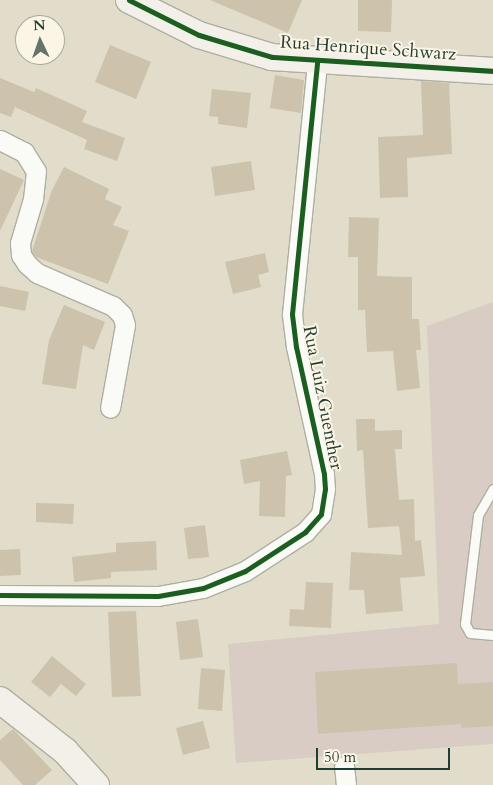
<!DOCTYPE html>
<style>
body{margin:0}
#map{position:relative;width:493px;height:785px;overflow:hidden;background:#e1ddca;font-family:Cardo,serif}
div>[style]{position:absolute}
.industrial>*{inset:0;background:#d9ccc4}
.building>*{inset:0;background:#cdc2ab}
.roads{filter:drop-shadow(1px 0 #aeafa2) drop-shadow(-1px 0 #aeafa2) drop-shadow(0 1px #aeafa2) drop-shadow(0 -1px #aeafa2)}
.service>*{height:9px;margin:-4.5px;padding:0 4.5px;transform-origin:4.5px;border-radius:4.5px;background:#fafaf7}
.minor>*{height:19px;margin:-9.5px;padding:0 9.5px;transform-origin:9.5px;border-radius:9.5px;background:#fafaf7}
.secondary>*{height:26px;margin:-13px;padding:0 13px;transform-origin:13px;border-radius:13px;background:#f2f0e9}
.cycleway>*{height:5px;margin:-2.5px;padding:0 2.5px;transform-origin:2.5px;border-radius:2.5px;background:#1b5e20}
span{translate:-50% -50%;white-space:nowrap;text-align:center;line-height:1.15;-webkit-text-stroke:4px #fcf5e5;paint-order:stroke}
.street-label{font-size:18px;color:#1f3d34}
.north{position:absolute;left:15px;top:15px;width:50px;height:50px;box-sizing:border-box;background:#fcf5e5;border:1px solid #a4ab9e;border-radius:50%;rotate:357deg;font-size:14px;font-weight:700;line-height:20px;text-align:center;color:#1f3d34}
.north::after{content:'';display:block;margin:auto;width:18px;height:22px;background:#637568;clip-path:polygon(50% 0,100% 100%,50% 72%,0 100%)}
.scale{position:absolute;left:316px;top:748px;width:134px;height:22px;box-sizing:border-box;border:2px solid #1f3d34;border-top:0;padding-left:6px;font-size:15px;line-height:18px;white-space:nowrap;color:#1f3d34;-webkit-text-stroke:4px #fcf5e5;paint-order:stroke}
</style>
<div id="map">
<div class="industrial">
<i style="clip-path:polygon(493px 302px,493px 744px,236px 763px,228px 644px,439px 624px,427px 326px)"></i>
</div>
<div class="building">
<i style="clip-path:polygon(210px 0,302px 0,288px 33px)"></i>
<i style="clip-path:polygon(358px 0,392px 0,391px 32px,358px 31px)"></i>
<i style="clip-path:polygon(110px 45px,151px 62px,136px 99px,95px 82px)"></i>
<i style="clip-path:polygon(275px 75px,304px 80px,301px 113px,270px 108px)"></i>
<i style="clip-path:polygon(0 78px,34px 92px,36px 88px,87px 111px,82px 122px,125px 138px,117px 161px,84px 149px,87px 140px,15px 107px,11px 117px,0 113px)"></i>
<i style="clip-path:polygon(421px 81px,449px 83px,452px 154px,407px 158px,408px 197px,380px 198px,378px 137px,423px 135px)"></i>
<i style="clip-path:polygon(212px 89px,251px 93px,247px 128px,218px 124px,218px 117px,209px 116px)"></i>
<i style="clip-path:polygon(251px 161px,255px 190px,215px 196px,211px 167px)"></i>
<i style="clip-path:polygon(64px 167px,109px 189px,105px 199px,122px 207px,113px 225px,129px 231px,108px 284px,36px 257px,32px 251px,52px 190px)"></i>
<i style="clip-path:polygon(0 169px,24px 180px,0 231px)"></i>
<i style="clip-path:polygon(349px 217px,379px 218px,377px 276px,412px 277px,412px 319px,419px 319px,421px 350px,416px 350px,420px 388px,397px 391px,393px 351px,367px 352px,365px 310px,358px 310px,358px 257px,348px 257px)"></i>
<i style="clip-path:polygon(265px 253px,269px 272px,258px 275px,261px 287px,233px 294px,225px 262px)"></i>
<i style="clip-path:polygon(0 286px,29px 292px,25px 311px,0 306px)"></i>
<i style="clip-path:polygon(64px 305px,105px 322px,94px 350px,83px 345px,76px 389px,42px 384px,49px 340px)"></i>
<i style="clip-path:polygon(356px 419px,375px 419px,375px 431px,402px 430px,402px 449px,395px 449px,399px 500px,414px 499px,415px 541px,421px 540px,425px 576px,400px 578px,403px 611px,366px 614px,364px 590px,349px 590px,351px 552px,402px 555px,399px 526px,368px 528px,363px 450px,357px 451px)"></i>
<i style="clip-path:polygon(287px 451px,292px 475px,286px 476px,285px 517px,259px 516px,260px 481px,244px 484px,240px 460px)"></i>
<i style="clip-path:polygon(36px 503px,74px 504px,73px 524px,36px 522px)"></i>
<i style="clip-path:polygon(205px 525px,209px 557px,188px 559px,184px 528px)"></i>
<i style="clip-path:polygon(156px 541px,157px 570px,111px 572px,111px 578px,74px 582px,72px 557px,116px 552px,116px 543px)"></i>
<i style="clip-path:polygon(20px 549px,21px 575px,0 576px,0 550px)"></i>
<i style="clip-path:polygon(306px 582px,333px 583px,331px 628px,289px 626px,290px 609px,304px 610px)"></i>
<i style="clip-path:polygon(136px 611px,141px 696px,112px 697px,108px 612px)"></i>
<i style="clip-path:polygon(198px 619px,203px 657px,180px 660px,176px 622px)"></i>
<i style="clip-path:polygon(52px 656px,86px 684px,76px 696px,61px 684px,50px 697px,31px 682px)"></i>
<i style="clip-path:polygon(457px 663px,458px 684px,493px 682px,493px 726px,461px 728px,461px 724px,318px 734px,315px 672px)"></i>
<i style="clip-path:polygon(201px 668px,225px 670px,222px 711px,198px 709px)"></i>
<i style="clip-path:polygon(203px 721px,210px 748px,183px 755px,176px 728px)"></i>
<i style="clip-path:polygon(13px 729px,52px 770px,35px 785px,23px 785px,0 760px,0 740px)"></i>
</div>
<div class="roads">
<div class="service">
<i style="left:493px;top:489px;width:30px;rotate:120deg"></i>
<i style="left:478px;top:515px;width:110px;rotate:96.8deg"></i>
<i style="left:465px;top:624px;width:10px;rotate:61deg"></i>
<i style="left:470px;top:633px;width:23px;rotate:5deg"></i>
</div>
<div class="minor">
<i style="left:0;top:140px;width:27px;rotate:27deg"></i>
<i style="left:24px;top:152px;width:22px;rotate:58deg"></i>
<i style="left:36px;top:171px;width:28px;rotate:96deg"></i>
<i style="left:33px;top:199px;width:46px;rotate:106.5deg"></i>
<i style="left:20px;top:243px;width:12px;rotate:85deg"></i>
<i style="left:21px;top:255px;width:11px;rotate:56deg"></i>
<i style="left:27px;top:264px;width:13px;rotate:42deg"></i>
<i style="left:37px;top:273px;width:83px;rotate:23.5deg"></i>
<i style="left:113px;top:306px;width:13px;rotate:45deg"></i>
<i style="left:122px;top:315px;width:10px;rotate:73deg"></i>
<i style="left:125px;top:325px;width:84px;rotate:100.2deg"></i>
<i style="left:0;top:595px;width:158px;rotate:0.4deg"></i>
<i style="left:158px;top:596px;width:46px;rotate:-10.1deg"></i>
<i style="left:203px;top:588px;width:45px;rotate:-22deg"></i>
<i style="left:245px;top:571px;width:72px;rotate:-33deg"></i>
<i style="left:305px;top:532px;width:24px;rotate:-48deg"></i>
<i style="left:321px;top:514px;width:25px;rotate:-81deg"></i>
<i style="left:325px;top:489px;width:15px;rotate:-94deg"></i>
<i style="left:324px;top:474px;width:130px;rotate:-102.4deg"></i>
<i style="left:296px;top:347px;width:33px;rotate:-97deg"></i>
<i style="left:292px;top:314px;width:253px;rotate:-84.3deg"></i>
<i style="left:344px;top:766px;width:19px;rotate:84deg"></i>
</div>
<div class="secondary">
<i style="left:129px;top:0;width:78px;rotate:26.6deg"></i>
<i style="left:199px;top:35px;width:76px;rotate:16.8deg"></i>
<i style="left:272px;top:57px;width:221px;rotate:3.6deg"></i>
<i style="left:0;top:700px;width:83px;rotate:38.1deg"></i>
<i style="left:65px;top:751px;width:46px;rotate:47.6deg"></i>
</div>
</div>
<div class="cycleway">
<i style="left:129px;top:0;width:78px;rotate:26.6deg"></i>
<i style="left:199px;top:35px;width:76px;rotate:16.8deg"></i>
<i style="left:272px;top:57px;width:221px;rotate:3.6deg"></i>
<i style="left:0;top:595px;width:158px;rotate:0.4deg"></i>
<i style="left:158px;top:596px;width:46px;rotate:-10.1deg"></i>
<i style="left:203px;top:588px;width:45px;rotate:-22deg"></i>
<i style="left:245px;top:571px;width:72px;rotate:-33deg"></i>
<i style="left:305px;top:532px;width:24px;rotate:-48deg"></i>
<i style="left:321px;top:514px;width:25px;rotate:-81deg"></i>
<i style="left:325px;top:489px;width:15px;rotate:-94deg"></i>
<i style="left:324px;top:474px;width:130px;rotate:-102.4deg"></i>
<i style="left:296px;top:347px;width:33px;rotate:-97deg"></i>
<i style="left:292px;top:314px;width:253px;rotate:-84.3deg"></i>
</div>
<div class="street-label">
<span style="left:368px;top:49px;rotate:4deg">Rua Henrique Schwarz</span>
<span style="left:322px;top:398px;rotate:79deg">Rua Luiz Guenther</span>
</div>
<div class="north">N</div>
<div class="scale">50 m</div>
</div>
